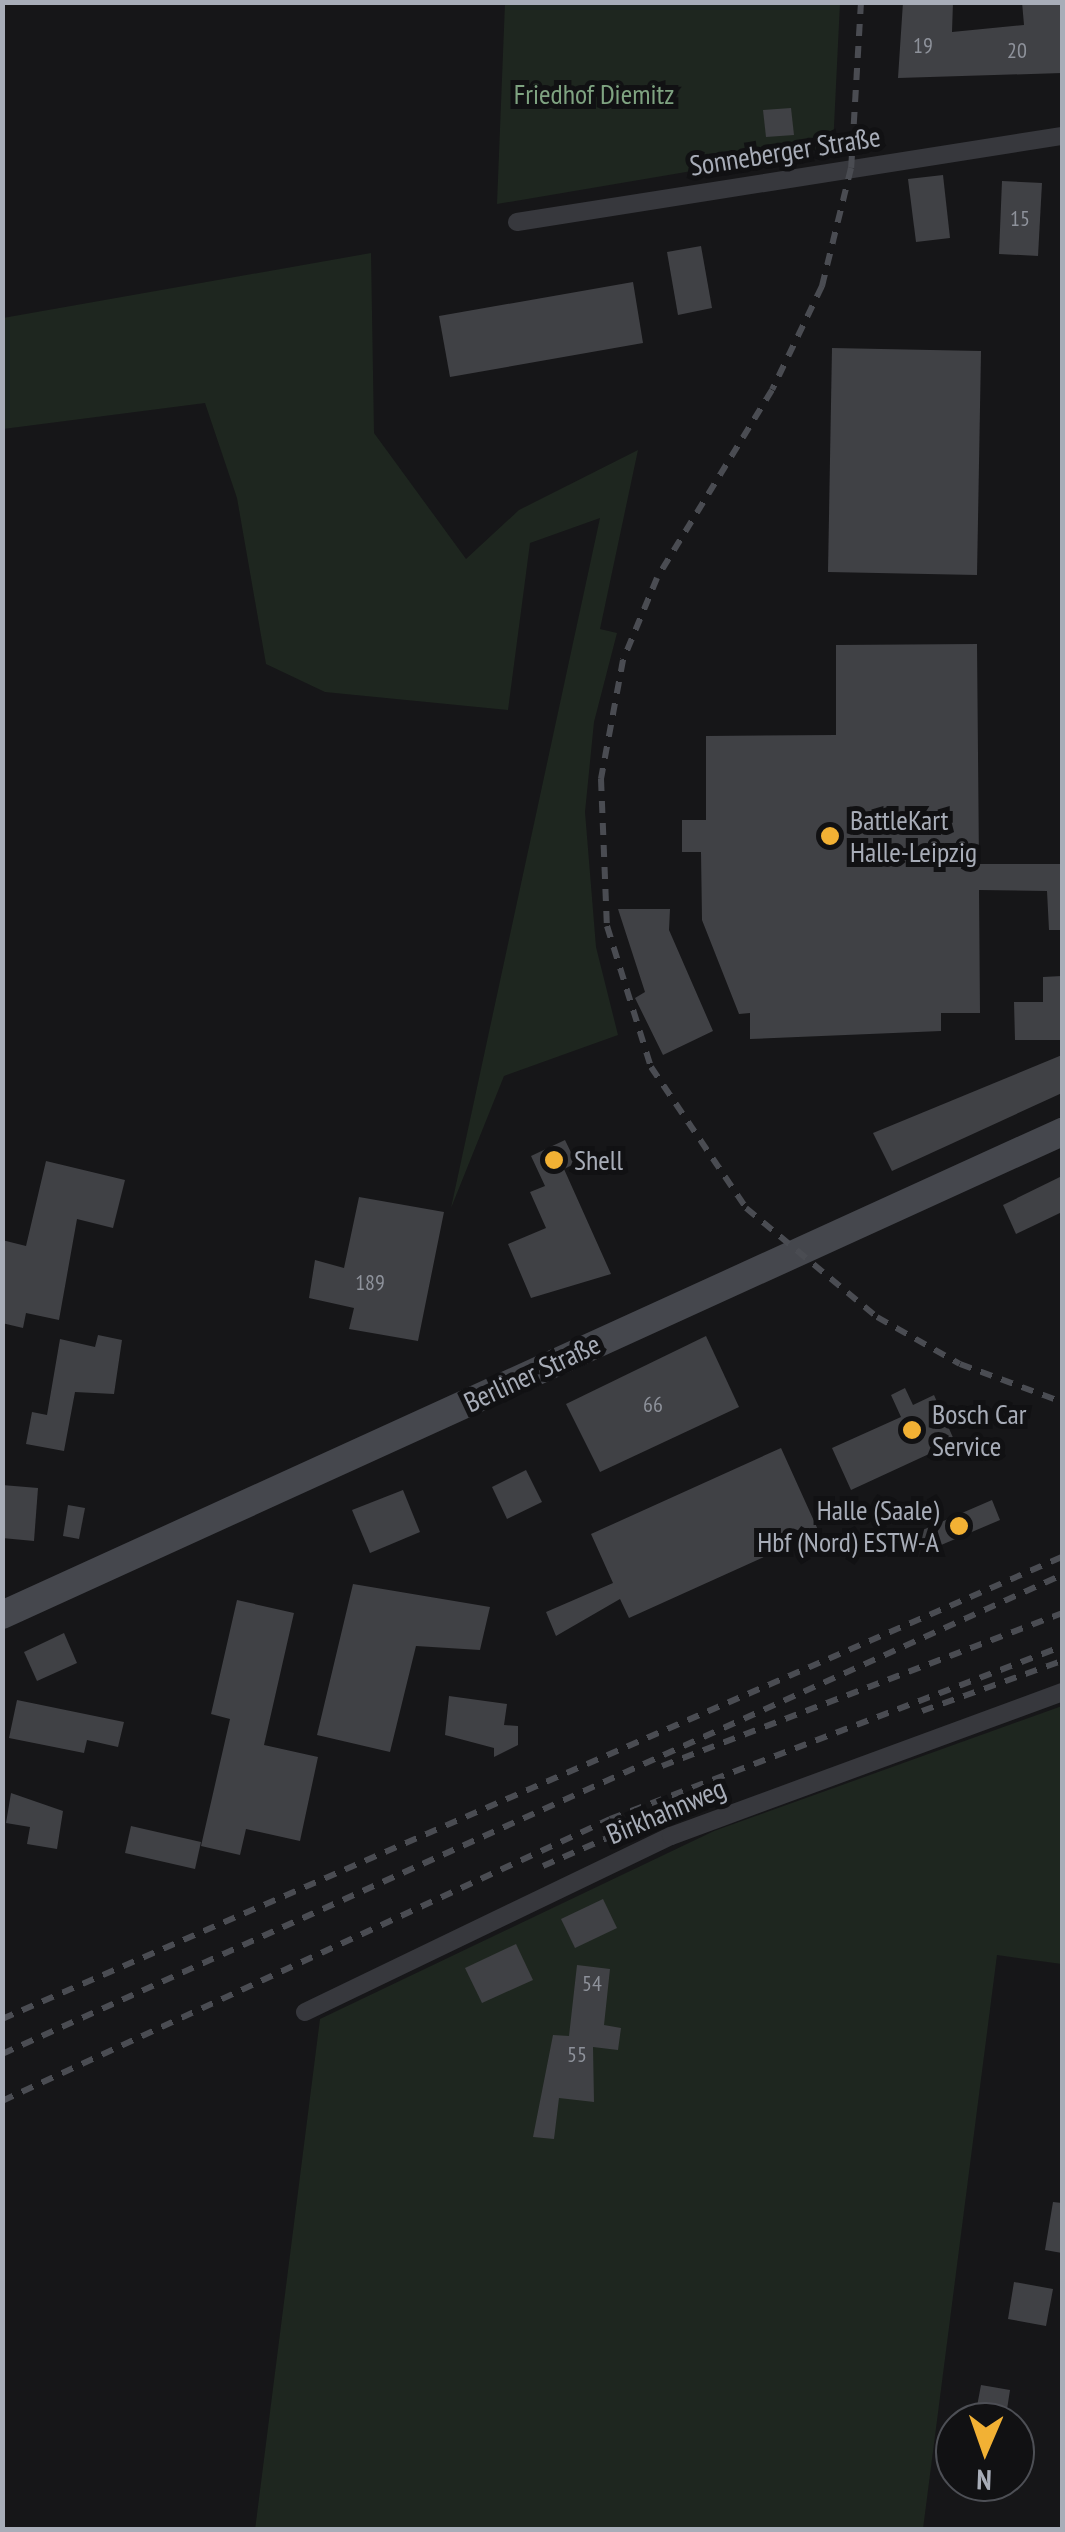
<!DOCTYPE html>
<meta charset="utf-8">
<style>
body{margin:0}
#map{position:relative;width:1065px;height:2532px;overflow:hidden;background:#161618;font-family:"PT Sans Narrow",sans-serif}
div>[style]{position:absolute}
.green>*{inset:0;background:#1e261f}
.building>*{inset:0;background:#404145}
.street>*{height:18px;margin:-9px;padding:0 9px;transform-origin:9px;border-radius:9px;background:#37383d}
.secondary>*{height:28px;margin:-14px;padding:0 14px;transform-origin:14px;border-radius:14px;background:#45474d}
.rail>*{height:6px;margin-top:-3px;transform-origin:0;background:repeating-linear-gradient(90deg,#4a4c52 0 12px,transparent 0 22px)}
.dots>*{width:28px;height:28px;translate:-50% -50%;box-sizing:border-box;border:5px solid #111113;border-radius:50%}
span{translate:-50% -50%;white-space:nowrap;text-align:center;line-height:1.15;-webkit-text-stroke:10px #111113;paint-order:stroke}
.number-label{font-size:22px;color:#8e929b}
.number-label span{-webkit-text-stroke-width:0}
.park-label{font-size:28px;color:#7fa381}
.street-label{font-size:28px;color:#a8adb8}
.poi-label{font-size:28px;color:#a8adb8}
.left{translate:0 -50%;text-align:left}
.right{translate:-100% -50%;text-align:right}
.frame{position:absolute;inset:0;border:5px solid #a8adb8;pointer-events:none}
.north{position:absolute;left:935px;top:2402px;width:100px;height:100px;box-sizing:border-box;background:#111113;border:2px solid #4d4f55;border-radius:50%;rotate:182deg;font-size:28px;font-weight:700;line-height:40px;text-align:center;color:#a8adb8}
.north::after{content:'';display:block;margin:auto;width:35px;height:45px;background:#f2b134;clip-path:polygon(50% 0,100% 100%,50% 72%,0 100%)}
</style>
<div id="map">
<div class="green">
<i style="clip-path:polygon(505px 3px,840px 3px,833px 147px,497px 204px)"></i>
<i style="clip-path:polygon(371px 253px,374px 433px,466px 559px,519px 510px,638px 450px,600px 629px,617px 633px,594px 722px,585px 812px,596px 947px,618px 1035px,504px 1076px,451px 1208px,600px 518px,530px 543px,508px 710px,325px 692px,266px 664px,237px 498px,205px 403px,3px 429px,3px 318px)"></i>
<i style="clip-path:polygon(1062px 1706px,1062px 1964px,997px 1955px,923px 2529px,255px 2530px,320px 2019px,714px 1831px)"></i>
</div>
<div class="building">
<i style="clip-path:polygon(903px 2px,953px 2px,952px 32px,1024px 25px,1022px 2px,1062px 2px,1062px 73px,898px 78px)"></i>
<i style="clip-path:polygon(791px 108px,794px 135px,766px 137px,763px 110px)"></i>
<i style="clip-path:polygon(943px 175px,950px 238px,916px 242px,908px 179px)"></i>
<i style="clip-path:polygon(1002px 181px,1042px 183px,1038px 256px,999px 254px)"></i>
<i style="clip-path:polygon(701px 246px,712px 308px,678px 315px,667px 252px)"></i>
<i style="clip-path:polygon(633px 282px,643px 343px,450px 377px,439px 316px)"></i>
<i style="clip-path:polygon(832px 348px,981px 351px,977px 575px,828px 572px)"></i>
<i style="clip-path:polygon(977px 644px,979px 864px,1062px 864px,1062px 930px,1049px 930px,1047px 891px,979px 890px,980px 1013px,941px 1013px,941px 1031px,750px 1039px,750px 1013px,739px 1014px,702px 920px,701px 852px,682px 852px,682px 820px,706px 820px,706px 736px,836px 735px,836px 645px)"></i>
<i style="clip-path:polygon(618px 909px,670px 909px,669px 930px,713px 1031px,663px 1055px,635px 998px,645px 992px)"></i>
<i style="clip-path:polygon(1062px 976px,1062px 1040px,1015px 1040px,1014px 1002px,1043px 1002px,1043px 977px)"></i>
<i style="clip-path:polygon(1062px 1055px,1062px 1093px,892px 1171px,873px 1133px)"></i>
<i style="clip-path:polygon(565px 1140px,576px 1163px,564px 1169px,611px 1274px,531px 1298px,508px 1244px,546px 1228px,530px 1192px,545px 1186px,531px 1156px)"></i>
<i style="clip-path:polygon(46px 1161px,125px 1180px,113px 1228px,77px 1219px,59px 1320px,26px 1313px,23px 1328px,2px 1323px,2px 1240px,26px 1246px)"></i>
<i style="clip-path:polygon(1062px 1176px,1062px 1212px,1016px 1234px,1003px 1205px)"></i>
<i style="clip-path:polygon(359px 1197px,444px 1212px,418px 1341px,349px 1329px,354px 1308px,309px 1298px,315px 1260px,344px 1268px)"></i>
<i style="clip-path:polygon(98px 1335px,122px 1340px,114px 1394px,75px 1392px,64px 1451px,26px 1444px,32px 1412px,47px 1415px,60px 1339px,95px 1347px)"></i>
<i style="clip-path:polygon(706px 1336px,739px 1407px,600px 1472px,566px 1404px)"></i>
<i style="clip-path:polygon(905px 1388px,913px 1405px,934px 1395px,955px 1442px,851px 1490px,832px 1448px,901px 1417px,891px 1395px)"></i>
<i style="clip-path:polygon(781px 1448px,819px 1532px,629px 1618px,620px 1599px,556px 1636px,546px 1612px,613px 1583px,591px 1534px)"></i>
<i style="clip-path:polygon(526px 1470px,542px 1502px,507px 1519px,492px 1487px)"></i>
<i style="clip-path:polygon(2px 1485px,38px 1488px,34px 1541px,2px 1538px)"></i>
<i style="clip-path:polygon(403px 1490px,420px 1532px,370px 1553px,352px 1510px)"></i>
<i style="clip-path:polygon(992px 1500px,1000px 1520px,927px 1551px,918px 1532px)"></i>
<i style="clip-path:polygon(68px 1505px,85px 1508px,79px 1539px,63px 1536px)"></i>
<i style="clip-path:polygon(353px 1584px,490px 1607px,480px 1650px,416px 1646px,390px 1752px,317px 1735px)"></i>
<i style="clip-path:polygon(237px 1600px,294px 1613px,264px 1745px,318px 1757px,300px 1841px,246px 1829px,240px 1855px,201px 1846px,230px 1719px,211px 1714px)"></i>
<i style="clip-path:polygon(64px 1633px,77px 1663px,37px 1681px,24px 1652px)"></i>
<i style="clip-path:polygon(449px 1696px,507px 1704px,504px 1725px,518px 1726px,518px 1745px,494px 1757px,494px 1748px,445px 1735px)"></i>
<i style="clip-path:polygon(17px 1700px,124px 1722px,118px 1747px,87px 1740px,84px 1753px,9px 1738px)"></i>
<i style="clip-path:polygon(11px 1793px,63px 1811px,57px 1849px,27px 1844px,30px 1827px,6px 1823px)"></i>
<i style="clip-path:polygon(131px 1826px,201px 1842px,195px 1869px,125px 1853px)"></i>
<i style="clip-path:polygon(603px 1899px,617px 1928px,575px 1948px,561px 1919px)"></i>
<i style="clip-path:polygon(516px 1944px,533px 1980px,482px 2003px,465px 1968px)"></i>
<i style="clip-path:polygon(577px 1965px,610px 1969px,604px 2025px,621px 2028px,618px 2050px,593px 2047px,594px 2102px,559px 2098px,554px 2139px,533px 2137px,553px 2035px,569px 2036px)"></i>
<i style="clip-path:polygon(1053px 2202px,1062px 2203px,1062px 2253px,1045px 2250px)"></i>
<i style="clip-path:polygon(1014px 2282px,1053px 2289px,1046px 2326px,1008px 2319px)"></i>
<i style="clip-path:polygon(981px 2385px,1010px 2390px,1005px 2422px,974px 2422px)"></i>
</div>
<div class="street">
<i style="left:517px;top:222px;width:552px;rotate:-8.97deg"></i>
<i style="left:305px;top:2012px;width:406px;rotate:-25.7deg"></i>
<i style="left:671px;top:1836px;width:417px;rotate:-20.2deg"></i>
</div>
<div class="secondary">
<i style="left:2px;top:1615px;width:1165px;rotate:-24.5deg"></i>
</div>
<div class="rail">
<i style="left:861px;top:2px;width:166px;rotate:93.4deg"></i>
<i style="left:851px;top:168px;width:122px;rotate:103.8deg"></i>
<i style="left:822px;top:286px;width:115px;rotate:115.7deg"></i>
<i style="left:772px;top:390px;width:220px;rotate:121.5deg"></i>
<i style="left:657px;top:578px;width:89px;rotate:112.5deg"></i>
<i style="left:623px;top:660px;width:121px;rotate:100.5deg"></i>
<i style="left:601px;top:779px;width:147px;rotate:87.7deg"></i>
<i style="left:607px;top:926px;width:148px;rotate:72.7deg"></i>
<i style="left:651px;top:1067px;width:170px;rotate:56deg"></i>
<i style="left:746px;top:1208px;width:170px;rotate:39.8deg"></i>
<i style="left:877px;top:1317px;width:95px;rotate:29.5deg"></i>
<i style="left:960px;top:1364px;width:109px;rotate:20.4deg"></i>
<i style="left:922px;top:1711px;width:149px;rotate:-19.7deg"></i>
<i style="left:662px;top:1766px;width:428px;rotate:-20.9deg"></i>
<i style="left:543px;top:1866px;width:155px;rotate:-23.6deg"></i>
<i style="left:2px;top:2019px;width:1156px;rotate:-23.55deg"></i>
<i style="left:2px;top:2054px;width:1163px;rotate:-24.32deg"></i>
<i style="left:2px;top:2101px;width:670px;rotate:-24.88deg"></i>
<i style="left:610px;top:1819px;width:484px;rotate:-20.9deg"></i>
</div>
<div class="dots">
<i style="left:830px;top:836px;background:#f2b134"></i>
<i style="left:554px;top:1160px;background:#f2b134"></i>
<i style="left:912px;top:1430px;background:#f2b134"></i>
<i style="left:959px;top:1526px;background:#f2b134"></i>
</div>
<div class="number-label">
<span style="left:923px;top:46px">19</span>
<span style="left:1017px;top:51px">20</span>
<span style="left:1020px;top:219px">15</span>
<span style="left:370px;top:1283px">189</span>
<span style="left:653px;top:1405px">66</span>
<span style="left:592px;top:1984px">54</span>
<span style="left:577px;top:2055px">55</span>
</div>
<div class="park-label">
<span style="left:594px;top:94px">Friedhof Diemitz</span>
</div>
<div class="street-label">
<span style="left:785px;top:151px;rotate:-9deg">Sonneberger Straße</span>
<span style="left:532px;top:1373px;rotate:-25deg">Berliner Straße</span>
<span style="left:666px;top:1811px;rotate:-23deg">Birkhahnweg</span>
</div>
<div class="poi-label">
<span class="left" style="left:850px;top:836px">BattleKart<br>Halle-Leipzig</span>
<span class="left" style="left:574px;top:1160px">Shell</span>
<span class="left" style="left:932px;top:1430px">Bosch Car<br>Service</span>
<span class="right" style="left:939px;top:1526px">Halle (Saale)<br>Hbf (Nord) ESTW-A</span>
</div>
<div class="frame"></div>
<div class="north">N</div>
</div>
